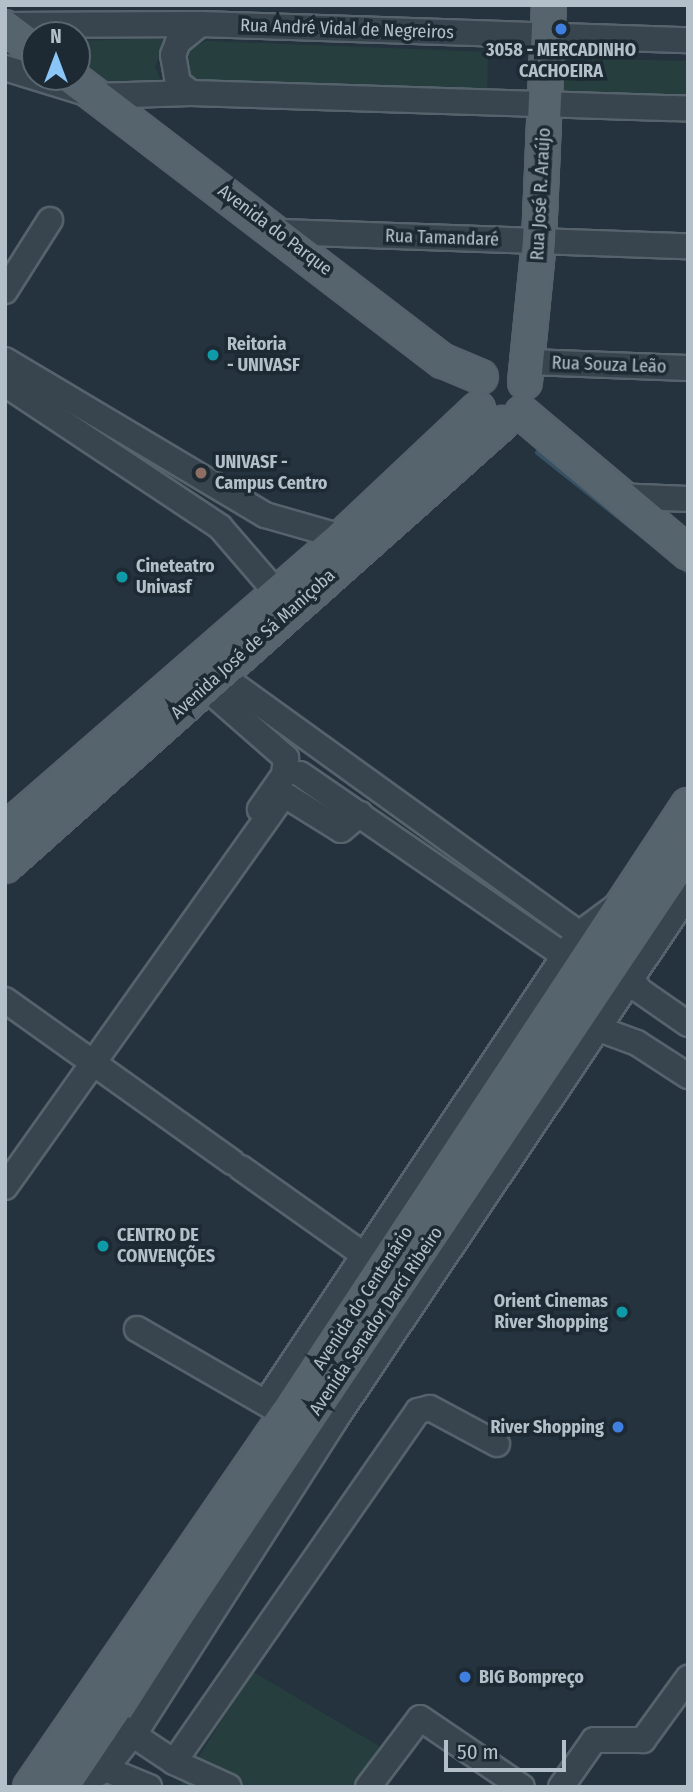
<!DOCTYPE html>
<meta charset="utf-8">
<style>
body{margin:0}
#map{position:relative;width:693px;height:1792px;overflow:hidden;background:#24333e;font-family:"Fira Sans Condensed",sans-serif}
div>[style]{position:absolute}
.green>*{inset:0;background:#263f3e}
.stream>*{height:5px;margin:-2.5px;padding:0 2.5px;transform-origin:2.5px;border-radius:2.5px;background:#385265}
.roads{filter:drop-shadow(2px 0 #56636c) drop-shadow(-2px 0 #56636c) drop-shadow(0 2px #56636c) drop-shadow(0 -2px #56636c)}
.minor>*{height:24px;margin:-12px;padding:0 12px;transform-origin:12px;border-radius:12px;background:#38454e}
.major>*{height:32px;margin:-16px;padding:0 16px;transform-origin:16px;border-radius:16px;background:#56646e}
.dots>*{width:19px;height:19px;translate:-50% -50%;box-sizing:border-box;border:4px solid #1d2a33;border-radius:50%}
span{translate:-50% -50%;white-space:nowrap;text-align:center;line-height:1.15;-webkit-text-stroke:7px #1d2a33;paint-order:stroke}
.street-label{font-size:18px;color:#b4c0c9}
.poi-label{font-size:18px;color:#b4c0c9;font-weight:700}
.left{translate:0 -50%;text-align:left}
.right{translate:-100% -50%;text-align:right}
.frame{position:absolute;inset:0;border:7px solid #b4c0c9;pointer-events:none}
.north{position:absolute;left:21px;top:21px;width:70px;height:70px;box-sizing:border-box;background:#1d2a33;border:2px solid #59666f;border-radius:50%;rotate:0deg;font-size:19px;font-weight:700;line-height:28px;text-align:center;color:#b4c0c9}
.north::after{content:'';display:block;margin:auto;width:24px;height:32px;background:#8ac6f8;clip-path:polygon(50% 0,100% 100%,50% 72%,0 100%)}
.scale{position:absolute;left:444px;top:1740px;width:122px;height:32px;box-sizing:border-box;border:4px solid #b4c0c9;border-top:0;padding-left:9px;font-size:21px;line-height:24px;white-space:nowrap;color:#b4c0c9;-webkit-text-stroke:5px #1d2a33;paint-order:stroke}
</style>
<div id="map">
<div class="green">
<i style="clip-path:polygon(166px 38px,155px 67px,164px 88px,99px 88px,77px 70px,77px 41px)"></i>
<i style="clip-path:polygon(206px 41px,488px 52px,487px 102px,193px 82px,185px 67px,189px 49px)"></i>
<i style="clip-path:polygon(558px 58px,688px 61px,688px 110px,554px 104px)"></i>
<i style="clip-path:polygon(253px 1672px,379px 1746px,355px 1787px,179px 1787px)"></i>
</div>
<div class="stream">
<i style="left:537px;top:452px;width:151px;rotate:38.5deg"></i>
<i style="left:677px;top:563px;width:14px;rotate:39deg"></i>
</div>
<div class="roads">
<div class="minor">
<i style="left:5px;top:25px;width:195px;rotate:-0.3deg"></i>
<i style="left:200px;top:24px;width:488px;rotate:1.9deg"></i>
<i style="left:5px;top:68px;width:95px;rotate:17.1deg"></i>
<i style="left:96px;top:96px;width:95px;rotate:-1.8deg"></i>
<i style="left:191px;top:93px;width:497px;rotate:1.8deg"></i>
<i style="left:191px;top:93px;width:16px;rotate:-142deg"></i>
<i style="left:178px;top:83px;width:28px;rotate:-100deg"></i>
<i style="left:173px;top:55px;width:14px;rotate:-69deg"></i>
<i style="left:178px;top:42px;width:28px;rotate:-39deg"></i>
<i style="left:280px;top:232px;width:408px;rotate:2deg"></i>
<i style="left:5px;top:291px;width:84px;rotate:-57.6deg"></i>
<i style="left:5px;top:360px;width:303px;rotate:30.8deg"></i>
<i style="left:265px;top:515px;width:80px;rotate:15.9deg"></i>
<i style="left:529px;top:362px;width:159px;rotate:2.2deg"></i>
<i style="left:5px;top:384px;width:258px;rotate:33.6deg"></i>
<i style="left:220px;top:527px;width:87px;rotate:49.2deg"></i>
<i style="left:616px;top:496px;width:72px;rotate:2.4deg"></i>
<i style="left:219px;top:674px;width:444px;rotate:35.8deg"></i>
<i style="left:205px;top:687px;width:108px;rotate:41.2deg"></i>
<i style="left:286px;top:758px;width:17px;rotate:97deg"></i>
<i style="left:284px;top:775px;width:42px;rotate:125.2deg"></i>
<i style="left:300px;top:774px;width:321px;rotate:34.5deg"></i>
<i style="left:632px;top:978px;width:14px;rotate:60deg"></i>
<i style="left:639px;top:990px;width:60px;rotate:34.8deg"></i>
<i style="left:5px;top:1000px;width:279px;rotate:35.5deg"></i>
<i style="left:599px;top:1029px;width:40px;rotate:20.2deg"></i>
<i style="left:637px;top:1043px;width:61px;rotate:32.9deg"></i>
<i style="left:241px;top:1168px;width:168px;rotate:35.3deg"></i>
<i style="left:5px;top:1187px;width:473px;rotate:-54.6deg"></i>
<i style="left:279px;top:801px;width:10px;rotate:-24deg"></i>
<i style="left:288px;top:797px;width:62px;rotate:31.9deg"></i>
<i style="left:341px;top:830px;width:25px;rotate:-40deg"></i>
<i style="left:137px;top:1329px;width:164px;rotate:30deg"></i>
<i style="left:266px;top:1402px;width:563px;rotate:-56.23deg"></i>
<i style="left:579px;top:934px;width:49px;rotate:-36.6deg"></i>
<i style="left:120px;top:1726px;width:65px;rotate:33.7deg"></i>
<i style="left:174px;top:1762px;width:60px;rotate:24.4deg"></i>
<i style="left:174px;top:1762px;width:427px;rotate:-55.2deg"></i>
<i style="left:418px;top:1411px;width:12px;rotate:-14deg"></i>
<i style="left:430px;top:1408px;width:76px;rotate:28.2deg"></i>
<i style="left:91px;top:1763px;width:63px;rotate:22.5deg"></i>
<i style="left:76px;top:1787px;width:33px;rotate:-31deg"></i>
<i style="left:104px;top:1770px;width:58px;rotate:-51.3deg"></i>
<i style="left:140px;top:1725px;width:362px;rotate:-57.4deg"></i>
<i style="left:335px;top:1420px;width:633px;rotate:-56.13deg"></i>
<i style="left:368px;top:1787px;width:86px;rotate:-53deg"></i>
<i style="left:420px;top:1718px;width:123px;rotate:34.1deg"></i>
<i style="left:561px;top:1787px;width:57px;rotate:-54.9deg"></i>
<i style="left:594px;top:1740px;width:49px"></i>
<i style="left:643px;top:1740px;width:77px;rotate:-54deg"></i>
</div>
<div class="major">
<i style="left:5px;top:27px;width:38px;rotate:37deg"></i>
<i style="left:71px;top:77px;width:468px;rotate:37.4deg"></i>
<i style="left:443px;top:361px;width:41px;rotate:22.8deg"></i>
<i style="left:525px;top:382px;width:142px;rotate:-84.3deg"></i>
<i style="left:539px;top:241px;width:236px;rotate:-87.6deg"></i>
<i style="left:522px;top:413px;width:217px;rotate:40.1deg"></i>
<i style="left:5px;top:830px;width:447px;rotate:-41deg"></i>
<i style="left:342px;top:537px;width:187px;rotate:-43.3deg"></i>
<i style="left:5px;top:866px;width:666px;rotate:-41.71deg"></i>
<i style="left:30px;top:1787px;width:452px;rotate:-55.5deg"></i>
<i style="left:286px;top:1415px;width:731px;rotate:-56.61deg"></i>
<i style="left:62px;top:1787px;width:1125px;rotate:-56.2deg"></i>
</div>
</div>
<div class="dots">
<i style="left:561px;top:29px;background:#3f7fe0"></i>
<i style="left:213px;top:355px;background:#0f9aa8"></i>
<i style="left:201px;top:473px;background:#8d6e63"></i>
<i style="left:122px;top:577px;background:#0f9aa8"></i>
<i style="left:103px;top:1246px;background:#0f9aa8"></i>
<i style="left:622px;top:1312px;background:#0f9aa8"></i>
<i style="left:618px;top:1427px;background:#3f7fe0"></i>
<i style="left:465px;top:1677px;background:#3f7fe0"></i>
</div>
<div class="street-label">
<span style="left:347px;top:29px;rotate:2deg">Rua André Vidal de Negreiros</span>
<span style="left:541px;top:194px;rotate:-87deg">Rua José R. Araújo</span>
<span style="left:275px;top:230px;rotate:37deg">Avenida do Parque</span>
<span style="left:442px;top:238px;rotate:2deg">Rua Tamandaré</span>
<span style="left:609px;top:365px;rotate:2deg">Rua Souza Leão</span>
<span style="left:253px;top:644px;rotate:-42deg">Avenida José de Sá Maniçoba</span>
<span style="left:363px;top:1298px;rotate:-57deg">Avenida do Centenário</span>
<span style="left:376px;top:1321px;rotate:-56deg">Avenida Senador Darcí Ribeiro</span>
</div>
<div class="poi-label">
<span style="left:561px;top:61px">3058 - MERCADINHO<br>CACHOEIRA</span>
<span class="left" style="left:227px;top:355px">Reitoria<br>- UNIVASF</span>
<span class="left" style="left:215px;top:473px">UNIVASF -<br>Campus Centro</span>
<span class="left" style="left:136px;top:577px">Cineteatro<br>Univasf</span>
<span class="left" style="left:117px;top:1246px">CENTRO DE<br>CONVENÇÕES</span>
<span class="right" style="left:608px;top:1312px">Orient Cinemas<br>River Shopping</span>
<span class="right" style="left:604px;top:1427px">River Shopping</span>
<span class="left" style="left:479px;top:1677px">BIG Bompreço</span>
</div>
<div class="frame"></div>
<div class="north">N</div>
<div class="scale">50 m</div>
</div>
